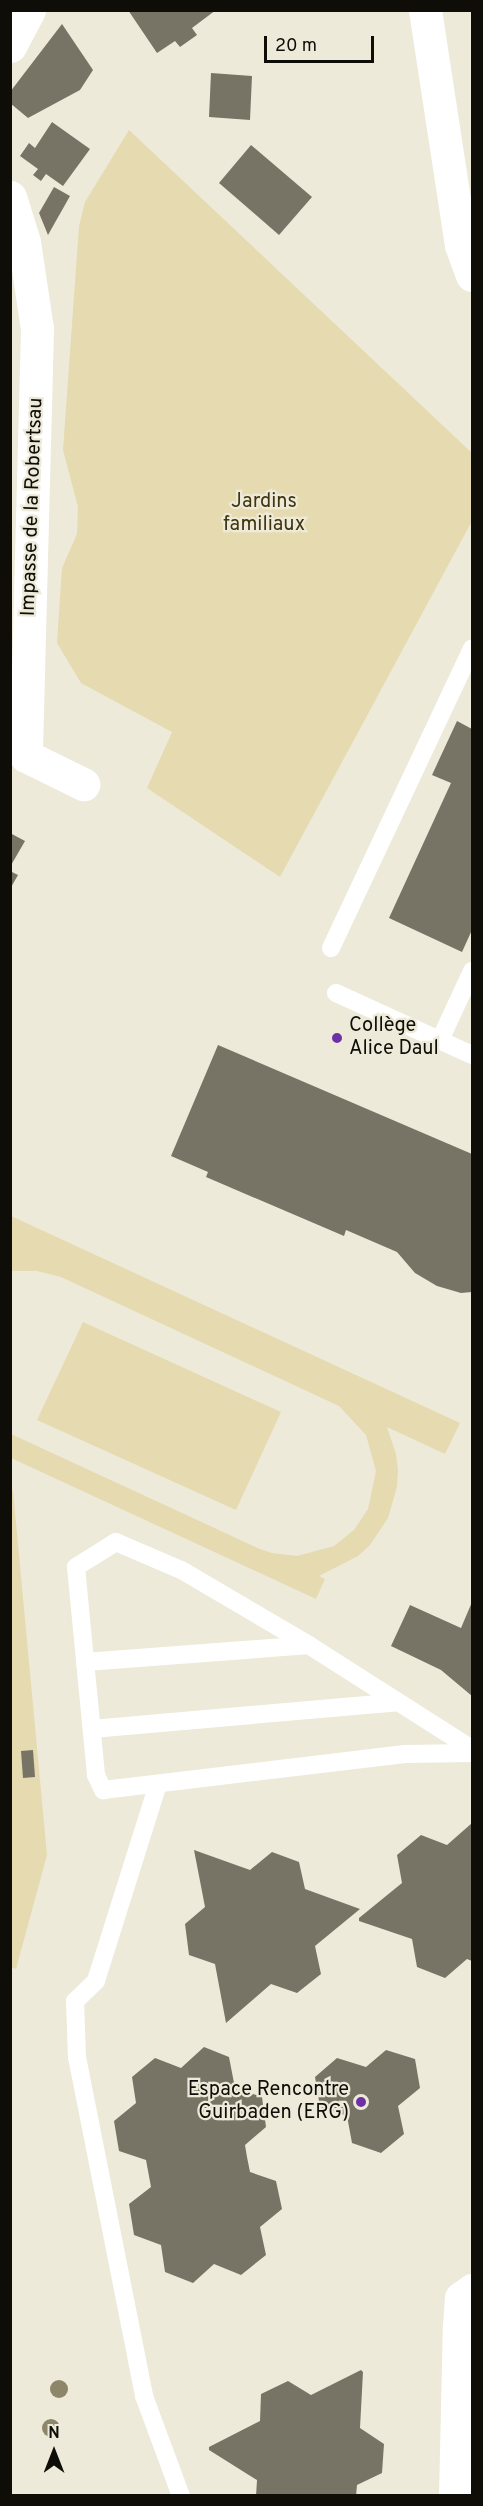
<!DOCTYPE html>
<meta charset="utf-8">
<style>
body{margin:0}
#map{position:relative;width:483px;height:2506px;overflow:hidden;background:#eeead9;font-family:Overpass,sans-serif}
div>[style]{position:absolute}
.green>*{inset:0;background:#e6dab1}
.building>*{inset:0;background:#787465}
.lane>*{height:18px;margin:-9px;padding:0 9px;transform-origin:9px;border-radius:9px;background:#fff}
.street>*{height:33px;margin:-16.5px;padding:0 16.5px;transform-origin:16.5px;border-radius:16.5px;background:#fff}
.secondary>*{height:33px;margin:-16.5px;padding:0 16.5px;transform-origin:16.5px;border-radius:16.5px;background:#fff}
.trees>*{width:18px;height:18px;margin:-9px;border-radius:50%;background:#8e8668}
.dots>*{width:16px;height:16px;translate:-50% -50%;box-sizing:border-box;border:3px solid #eeead9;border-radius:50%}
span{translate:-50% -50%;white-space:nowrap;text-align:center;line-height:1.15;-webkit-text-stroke:4.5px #eeead9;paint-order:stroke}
.park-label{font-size:20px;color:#40350c}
.street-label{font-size:20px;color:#0e0d07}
.poi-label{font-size:20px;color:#0e0d07}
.left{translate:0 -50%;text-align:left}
.right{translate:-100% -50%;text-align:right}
.frame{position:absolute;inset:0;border:12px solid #0e0d07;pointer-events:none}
.north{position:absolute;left:24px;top:2422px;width:60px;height:60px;-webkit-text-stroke:4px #eeead9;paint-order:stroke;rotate:0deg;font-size:16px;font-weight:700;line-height:24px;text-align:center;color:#0e0d07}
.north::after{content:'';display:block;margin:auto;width:21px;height:27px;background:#0e0d07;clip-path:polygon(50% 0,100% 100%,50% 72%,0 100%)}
.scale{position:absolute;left:264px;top:36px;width:110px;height:27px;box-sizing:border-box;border:3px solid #0e0d07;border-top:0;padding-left:8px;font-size:18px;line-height:21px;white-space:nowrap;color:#0e0d07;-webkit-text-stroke:4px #eeead9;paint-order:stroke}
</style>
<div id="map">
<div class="green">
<i style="clip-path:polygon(129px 130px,472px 453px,472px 521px,280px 877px,147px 788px,172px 732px,81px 683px,57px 643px,62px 568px,77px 534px,78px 507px,63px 450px,79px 226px,85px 202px)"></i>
<i style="clip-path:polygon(11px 1216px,460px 1423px,445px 1454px,387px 1427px,396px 1454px,398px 1470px,397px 1487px,388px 1518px,370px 1545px,358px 1556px,319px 1576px,325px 1579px,316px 1599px,11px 1458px,11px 1434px,260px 1549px,272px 1553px,297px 1556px,334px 1546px,354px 1530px,368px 1509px,376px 1471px,366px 1435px,339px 1406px,61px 1277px,37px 1271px,11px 1271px)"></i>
<i style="clip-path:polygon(83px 1322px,281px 1412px,236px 1510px,37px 1420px)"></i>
<i style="clip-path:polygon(11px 1490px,13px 1491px,47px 1855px,16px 1969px,11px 1967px)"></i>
</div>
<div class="building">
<i style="clip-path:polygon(128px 10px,216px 10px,192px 28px,197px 35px,180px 47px,175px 41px,157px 53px)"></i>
<i style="clip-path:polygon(62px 24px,93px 70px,80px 90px,28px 118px,10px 103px,10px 92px)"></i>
<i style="clip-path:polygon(211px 73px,252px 76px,250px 120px,209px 117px)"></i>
<i style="clip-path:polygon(52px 122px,90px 149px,63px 186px,46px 174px,41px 181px,33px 175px,38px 169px,20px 156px,29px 143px,35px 148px)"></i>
<i style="clip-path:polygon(251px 145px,312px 197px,279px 235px,219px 183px)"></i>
<i style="clip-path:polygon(54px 187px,70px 196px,48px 235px,39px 213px)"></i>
<i style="clip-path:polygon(457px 721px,472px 729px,472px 930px,462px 952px,389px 918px,451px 783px,432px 775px)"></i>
<i style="clip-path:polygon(10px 833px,25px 841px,10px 867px)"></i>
<i style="clip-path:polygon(10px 871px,18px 875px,10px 889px)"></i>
<i style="clip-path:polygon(218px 1045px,472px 1154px,472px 1292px,461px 1293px,437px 1286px,415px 1273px,397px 1252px,346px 1230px,344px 1236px,206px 1177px,208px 1172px,171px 1156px)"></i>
<i style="clip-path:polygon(472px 1602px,472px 1696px,441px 1670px,391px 1646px,410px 1605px,461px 1628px)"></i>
<i style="clip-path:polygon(33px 1750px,35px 1777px,23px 1778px,21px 1751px)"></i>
<i style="clip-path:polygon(472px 1823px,472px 1961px,467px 1959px,445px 1978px,417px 1967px,412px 1939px,359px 1921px,359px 1918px,402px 1883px,397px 1855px,421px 1835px,447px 1845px)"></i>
<i style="clip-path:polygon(194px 1850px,250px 1870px,272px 1852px,299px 1862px,305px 1889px,360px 1909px,315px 1946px,321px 1974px,297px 1993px,271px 1984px,226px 2023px,215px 1964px,189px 1955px,185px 1924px,205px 1907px)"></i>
<i style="clip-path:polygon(204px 2047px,229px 2057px,235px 2088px,262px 2097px,266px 2127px,245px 2145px,247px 2157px,250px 2172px,276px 2181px,282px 2209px,260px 2227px,266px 2255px,241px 2275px,214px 2264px,193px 2283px,165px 2272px,161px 2245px,134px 2235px,129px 2204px,151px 2187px,146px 2160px,119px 2151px,114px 2121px,136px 2103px,132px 2077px,155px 2058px,181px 2068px)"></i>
<i style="clip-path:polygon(386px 2050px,415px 2059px,420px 2088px,398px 2106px,404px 2134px,381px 2153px,352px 2143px,347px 2116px,320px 2107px,315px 2077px,337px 2058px,366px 2067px)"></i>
<i style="clip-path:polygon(361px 2370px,363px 2372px,360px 2428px,384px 2444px,382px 2473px,357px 2485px,356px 2496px,256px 2496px,257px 2480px,209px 2450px,209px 2447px,260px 2421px,261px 2394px,288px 2381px,311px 2395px)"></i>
</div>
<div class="lane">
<i style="left:331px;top:948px;width:331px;rotate:-64.8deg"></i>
<i style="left:336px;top:993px;width:149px;rotate:24.5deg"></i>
<i style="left:440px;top:1040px;width:76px;rotate:-65.1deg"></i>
<i style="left:85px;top:1662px;width:225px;rotate:-4.3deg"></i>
<i style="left:92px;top:1729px;width:307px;rotate:-5deg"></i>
<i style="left:472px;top:1749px;width:193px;rotate:-147.5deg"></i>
<i style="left:309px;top:1645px;width:148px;rotate:-149.6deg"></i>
<i style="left:181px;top:1570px;width:71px;rotate:-156.7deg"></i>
<i style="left:116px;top:1542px;width:47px;rotate:148deg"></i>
<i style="left:76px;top:1567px;width:209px;rotate:84.5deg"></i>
<i style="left:96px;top:1775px;width:17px;rotate:65deg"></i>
<i style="left:103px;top:1790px;width:304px;rotate:-6.8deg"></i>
<i style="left:405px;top:1754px;width:67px;rotate:-0.9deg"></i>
<i style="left:158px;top:1784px;width:207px;rotate:107.5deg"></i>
<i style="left:96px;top:1981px;width:29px;rotate:136deg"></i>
<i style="left:75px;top:2001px;width:56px;rotate:88deg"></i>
<i style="left:77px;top:2057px;width:346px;rotate:78.8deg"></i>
<i style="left:144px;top:2396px;width:107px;rotate:69.7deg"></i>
</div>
<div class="street">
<i style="left:10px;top:46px;width:41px;rotate:-62.2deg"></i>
<i style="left:10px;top:197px;width:47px;rotate:72.7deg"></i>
<i style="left:24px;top:242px;width:88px;rotate:81.5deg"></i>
<i style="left:37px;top:329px;width:427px;rotate:91.5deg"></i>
<i style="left:26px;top:756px;width:64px;rotate:26.2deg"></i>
<i style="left:455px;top:2496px;width:170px;rotate:-88.7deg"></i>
<i style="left:459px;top:2326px;width:28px;rotate:-86deg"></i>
<i style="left:461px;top:2298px;width:14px;rotate:-36deg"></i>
</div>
<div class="secondary">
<i style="left:425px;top:10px;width:238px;rotate:81.3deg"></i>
<i style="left:461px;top:245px;width:32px;rotate:70deg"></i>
</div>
<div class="trees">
<i style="left:59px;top:2389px"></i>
<i style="left:51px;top:2428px"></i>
</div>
<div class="dots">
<i style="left:337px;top:1038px;background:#6e30a6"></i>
<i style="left:361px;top:2102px;background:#6e30a6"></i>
</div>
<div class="park-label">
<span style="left:264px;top:514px">Jardins<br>familiaux</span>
</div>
<div class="street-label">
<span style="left:33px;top:507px;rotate:-88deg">Impasse de la Robertsau</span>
</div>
<div class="poi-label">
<span class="left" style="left:349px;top:1038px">Collège<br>Alice Daul</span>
<span class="right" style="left:349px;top:2102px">Espace Rencontre<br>Guirbaden (ERG)</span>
</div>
<div class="frame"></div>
<div class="north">N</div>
<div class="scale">20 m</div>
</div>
